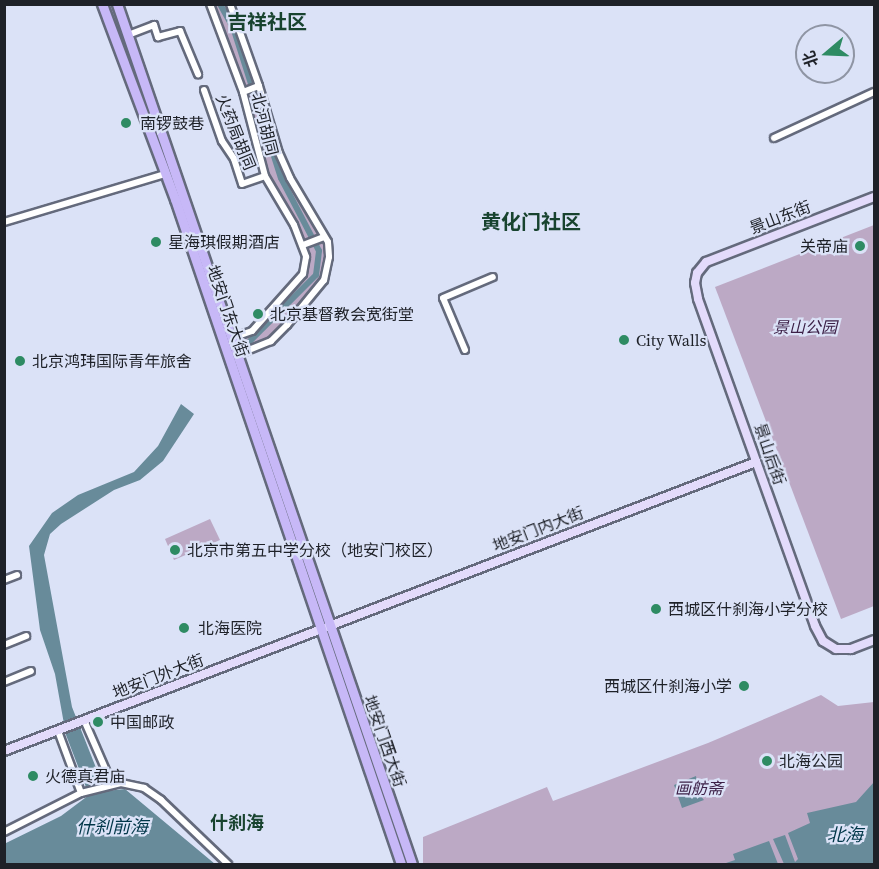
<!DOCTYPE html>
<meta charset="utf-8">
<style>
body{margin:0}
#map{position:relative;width:879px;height:869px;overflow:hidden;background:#dbe2f7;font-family:"Source Serif 4","Noto Sans SC",serif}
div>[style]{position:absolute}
.green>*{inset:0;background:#bca9c5}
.water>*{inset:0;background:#688b9a}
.canal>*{height:6px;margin:-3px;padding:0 3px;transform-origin:3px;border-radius:3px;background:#688b9a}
.roads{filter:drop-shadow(2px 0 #646a7c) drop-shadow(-2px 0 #646a7c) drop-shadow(0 2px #646a7c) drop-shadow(0 -2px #646a7c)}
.street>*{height:6px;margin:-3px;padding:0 3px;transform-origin:3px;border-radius:3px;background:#fff}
.secondary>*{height:8px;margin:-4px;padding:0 4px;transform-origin:4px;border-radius:4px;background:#e3dbfb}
.primary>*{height:9px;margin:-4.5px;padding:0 4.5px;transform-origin:4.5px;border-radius:4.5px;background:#c7b8f7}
.dots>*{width:16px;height:16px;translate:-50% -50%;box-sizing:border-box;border:3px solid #dbe2f7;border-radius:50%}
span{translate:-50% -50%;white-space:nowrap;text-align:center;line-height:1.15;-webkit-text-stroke:4.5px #dbe2f7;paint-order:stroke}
.poi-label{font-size:16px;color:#1e2128}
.left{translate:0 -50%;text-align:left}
.right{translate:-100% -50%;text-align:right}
.street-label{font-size:16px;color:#1e2128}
.park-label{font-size:16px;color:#3c2047;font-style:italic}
.neighbourhood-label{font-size:18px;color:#18432f;font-weight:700}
.water-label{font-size:18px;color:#003648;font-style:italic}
.quarter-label{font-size:20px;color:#18432f;font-weight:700}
.frame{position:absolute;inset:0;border:6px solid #1e2128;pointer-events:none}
.north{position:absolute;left:795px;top:24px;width:60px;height:60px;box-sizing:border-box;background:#dbe2f7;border:2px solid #8f95a4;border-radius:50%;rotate:251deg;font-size:16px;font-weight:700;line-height:24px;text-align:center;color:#1e2128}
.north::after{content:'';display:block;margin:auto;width:21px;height:27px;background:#2e8b63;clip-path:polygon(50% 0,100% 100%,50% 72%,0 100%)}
</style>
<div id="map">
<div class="green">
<i style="clip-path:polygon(213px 5px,228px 5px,286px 175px,323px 243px,326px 258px,325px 276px,316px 289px,270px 337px,248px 347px,244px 337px,302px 278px,308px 254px,268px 170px,250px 104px)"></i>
<i style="clip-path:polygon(874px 225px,874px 606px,841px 619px,715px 287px)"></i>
<i style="clip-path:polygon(210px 519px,220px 540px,174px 560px,165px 539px)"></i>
<i style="clip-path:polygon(821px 695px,838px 706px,874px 702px,874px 864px,423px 864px,423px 837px,547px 787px,553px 801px,708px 743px)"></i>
</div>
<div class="water">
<i style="clip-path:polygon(181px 404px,194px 414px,163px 461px,140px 480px,114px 490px,61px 524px,50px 534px,44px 555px,72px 707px,104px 788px,106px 791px,125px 789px,215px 864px,5px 864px,4px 844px,61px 816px,89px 795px,66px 735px,55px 674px,40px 630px,29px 546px,52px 513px,78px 495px,134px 472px,158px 446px)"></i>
<i style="clip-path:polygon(696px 776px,699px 794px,704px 800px,682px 808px,674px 785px)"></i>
<i style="clip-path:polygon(874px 782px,874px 864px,784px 864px,773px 839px,785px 835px,795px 862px,798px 859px,788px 833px,810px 823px,807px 813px,856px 802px)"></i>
<i style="clip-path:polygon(769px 841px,778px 864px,723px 864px,735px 860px,733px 854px)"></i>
</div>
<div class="canal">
<i style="left:220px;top:4px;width:26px;rotate:61deg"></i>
<i style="left:233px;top:27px;width:158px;rotate:72.4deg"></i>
<i style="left:281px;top:178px;width:82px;rotate:62.5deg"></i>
<i style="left:319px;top:251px;width:24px;rotate:97deg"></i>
<i style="left:316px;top:275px;width:98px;rotate:135deg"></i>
</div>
<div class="roads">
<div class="street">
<i style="left:210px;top:4px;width:94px;rotate:69.4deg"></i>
<i style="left:243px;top:92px;width:87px;rotate:75.3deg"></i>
<i style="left:265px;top:176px;width:57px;rotate:59.4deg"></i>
<i style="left:294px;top:225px;width:34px;rotate:69deg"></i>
<i style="left:306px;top:257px;width:17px;rotate:100deg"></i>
<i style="left:303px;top:274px;width:76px;rotate:131.8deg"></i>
<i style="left:252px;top:331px;width:21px;rotate:161deg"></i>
<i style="left:230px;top:4px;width:87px;rotate:70.5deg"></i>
<i style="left:259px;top:86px;width:70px;rotate:73.4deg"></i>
<i style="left:279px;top:153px;width:27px;rotate:66deg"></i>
<i style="left:290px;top:178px;width:74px;rotate:59.3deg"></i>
<i style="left:328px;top:242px;width:15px;rotate:86deg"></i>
<i style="left:329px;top:257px;width:24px;rotate:102deg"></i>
<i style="left:324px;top:280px;width:58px;rotate:129.4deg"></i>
<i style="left:287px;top:325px;width:23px;rotate:135deg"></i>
<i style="left:271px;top:341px;width:37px;rotate:158deg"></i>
<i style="left:128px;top:35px;width:28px;rotate:-21deg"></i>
<i style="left:154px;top:25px;width:13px;rotate:72deg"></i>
<i style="left:158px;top:37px;width:23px;rotate:-15deg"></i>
<i style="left:180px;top:31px;width:47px;rotate:67.3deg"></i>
<i style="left:204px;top:90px;width:54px;rotate:70.6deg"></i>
<i style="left:222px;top:141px;width:22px;rotate:56deg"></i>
<i style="left:234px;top:159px;width:26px;rotate:72deg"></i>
<i style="left:242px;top:184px;width:24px;rotate:-19deg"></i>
<i style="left:243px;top:92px;width:17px;rotate:-21deg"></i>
<i style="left:774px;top:138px;width:110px;rotate:-24.7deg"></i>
<i style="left:4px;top:222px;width:168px;rotate:-16.6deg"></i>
<i style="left:303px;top:245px;width:22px;rotate:-21deg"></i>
<i style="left:465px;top:350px;width:56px;rotate:-112.9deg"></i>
<i style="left:443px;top:298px;width:54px;rotate:-22.8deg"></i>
<i style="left:4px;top:580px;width:14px;rotate:-21deg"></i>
<i style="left:4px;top:645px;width:24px;rotate:-22deg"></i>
<i style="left:4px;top:682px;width:29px;rotate:-22deg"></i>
<i style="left:84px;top:720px;width:70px;rotate:66.4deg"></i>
<i style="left:58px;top:731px;width:66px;rotate:69.6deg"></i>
<i style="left:4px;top:832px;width:86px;rotate:-26.9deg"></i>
<i style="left:81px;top:793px;width:41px;rotate:-14deg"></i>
<i style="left:121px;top:783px;width:24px;rotate:12deg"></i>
<i style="left:144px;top:788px;width:21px;rotate:35deg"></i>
<i style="left:161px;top:800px;width:93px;rotate:43.7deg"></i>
</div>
<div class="secondary">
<i style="left:874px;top:197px;width:180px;rotate:158.8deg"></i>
<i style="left:706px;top:262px;width:14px;rotate:129deg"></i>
<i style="left:697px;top:273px;width:10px;rotate:101deg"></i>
<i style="left:695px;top:283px;width:16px;rotate:79deg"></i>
<i style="left:698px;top:299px;width:347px;rotate:70.3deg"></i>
<i style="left:815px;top:626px;width:17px;rotate:62deg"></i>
<i style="left:823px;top:641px;width:15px;rotate:32deg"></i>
<i style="left:836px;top:649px;width:15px"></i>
<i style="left:851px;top:649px;width:25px;rotate:-21deg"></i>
<i style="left:4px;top:751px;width:806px;rotate:-21.02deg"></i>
</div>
<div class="primary">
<i style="left:102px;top:4px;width:208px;rotate:69.5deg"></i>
<i style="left:175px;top:199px;width:702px;rotate:71.23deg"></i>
<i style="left:117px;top:4px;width:909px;rotate:71.07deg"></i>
</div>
</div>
<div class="dots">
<i style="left:126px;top:123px;background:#2e8b63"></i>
<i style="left:156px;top:242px;background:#2e8b63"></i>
<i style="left:860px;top:246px;background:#2e8b63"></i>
<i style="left:258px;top:314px;background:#2e8b63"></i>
<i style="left:624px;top:340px;background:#2e8b63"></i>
<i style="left:20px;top:361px;background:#2e8b63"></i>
<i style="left:175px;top:550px;background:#2e8b63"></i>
<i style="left:656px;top:609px;background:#2e8b63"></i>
<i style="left:184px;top:628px;background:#2e8b63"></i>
<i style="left:744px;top:686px;background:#2e8b63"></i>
<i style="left:98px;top:722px;background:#2e8b63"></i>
<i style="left:767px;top:761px;background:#2e8b63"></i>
<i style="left:33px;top:776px;background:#2e8b63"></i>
</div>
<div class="poi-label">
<span class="left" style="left:140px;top:123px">南锣鼓巷</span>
<span class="left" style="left:168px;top:242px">星海琪假期酒店</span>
<span class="right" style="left:848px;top:246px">关帝庙</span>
<span class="left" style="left:270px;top:314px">北京基督教会宽街堂</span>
<span class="left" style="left:636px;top:340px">City Walls</span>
<span class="left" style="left:32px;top:361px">北京鸿玮国际青年旅舍</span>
<span class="left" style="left:187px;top:550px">北京市第五中学分校（地安门校区）</span>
<span class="left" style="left:668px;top:609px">西城区什刹海小学分校</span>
<span class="left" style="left:198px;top:628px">北海医院</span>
<span class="right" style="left:732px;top:686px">西城区什刹海小学</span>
<span class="left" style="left:110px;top:722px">中国邮政</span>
<span class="left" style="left:779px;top:761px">北海公园</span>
<span class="left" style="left:45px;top:776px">火德真君庙</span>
</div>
<div class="street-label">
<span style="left:265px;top:124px;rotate:76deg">北河胡同</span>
<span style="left:236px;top:132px;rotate:68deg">火药局胡同</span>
<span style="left:780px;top:217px;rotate:-21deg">景山东街</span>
<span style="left:228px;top:311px;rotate:71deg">地安门东大街</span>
<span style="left:770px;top:454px;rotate:71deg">景山后街</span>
<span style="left:538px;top:529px;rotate:-21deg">地安门内大街</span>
<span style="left:158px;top:676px;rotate:-21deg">地安门外大街</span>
<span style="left:385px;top:741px;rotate:71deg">地安门西大街</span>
</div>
<div class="park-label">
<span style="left:805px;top:327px">景山公园</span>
<span style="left:699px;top:788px">画舫斋</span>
</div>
<div class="neighbourhood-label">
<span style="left:237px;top:823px">什刹海</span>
</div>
<div class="water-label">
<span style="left:112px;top:827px">什刹前海</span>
<span style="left:845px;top:835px">北海</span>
</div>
<div class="quarter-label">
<span style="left:267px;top:22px">吉祥社区</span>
<span style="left:531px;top:222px">黄化门社区</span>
</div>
<div class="frame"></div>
<div class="north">北</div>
</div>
